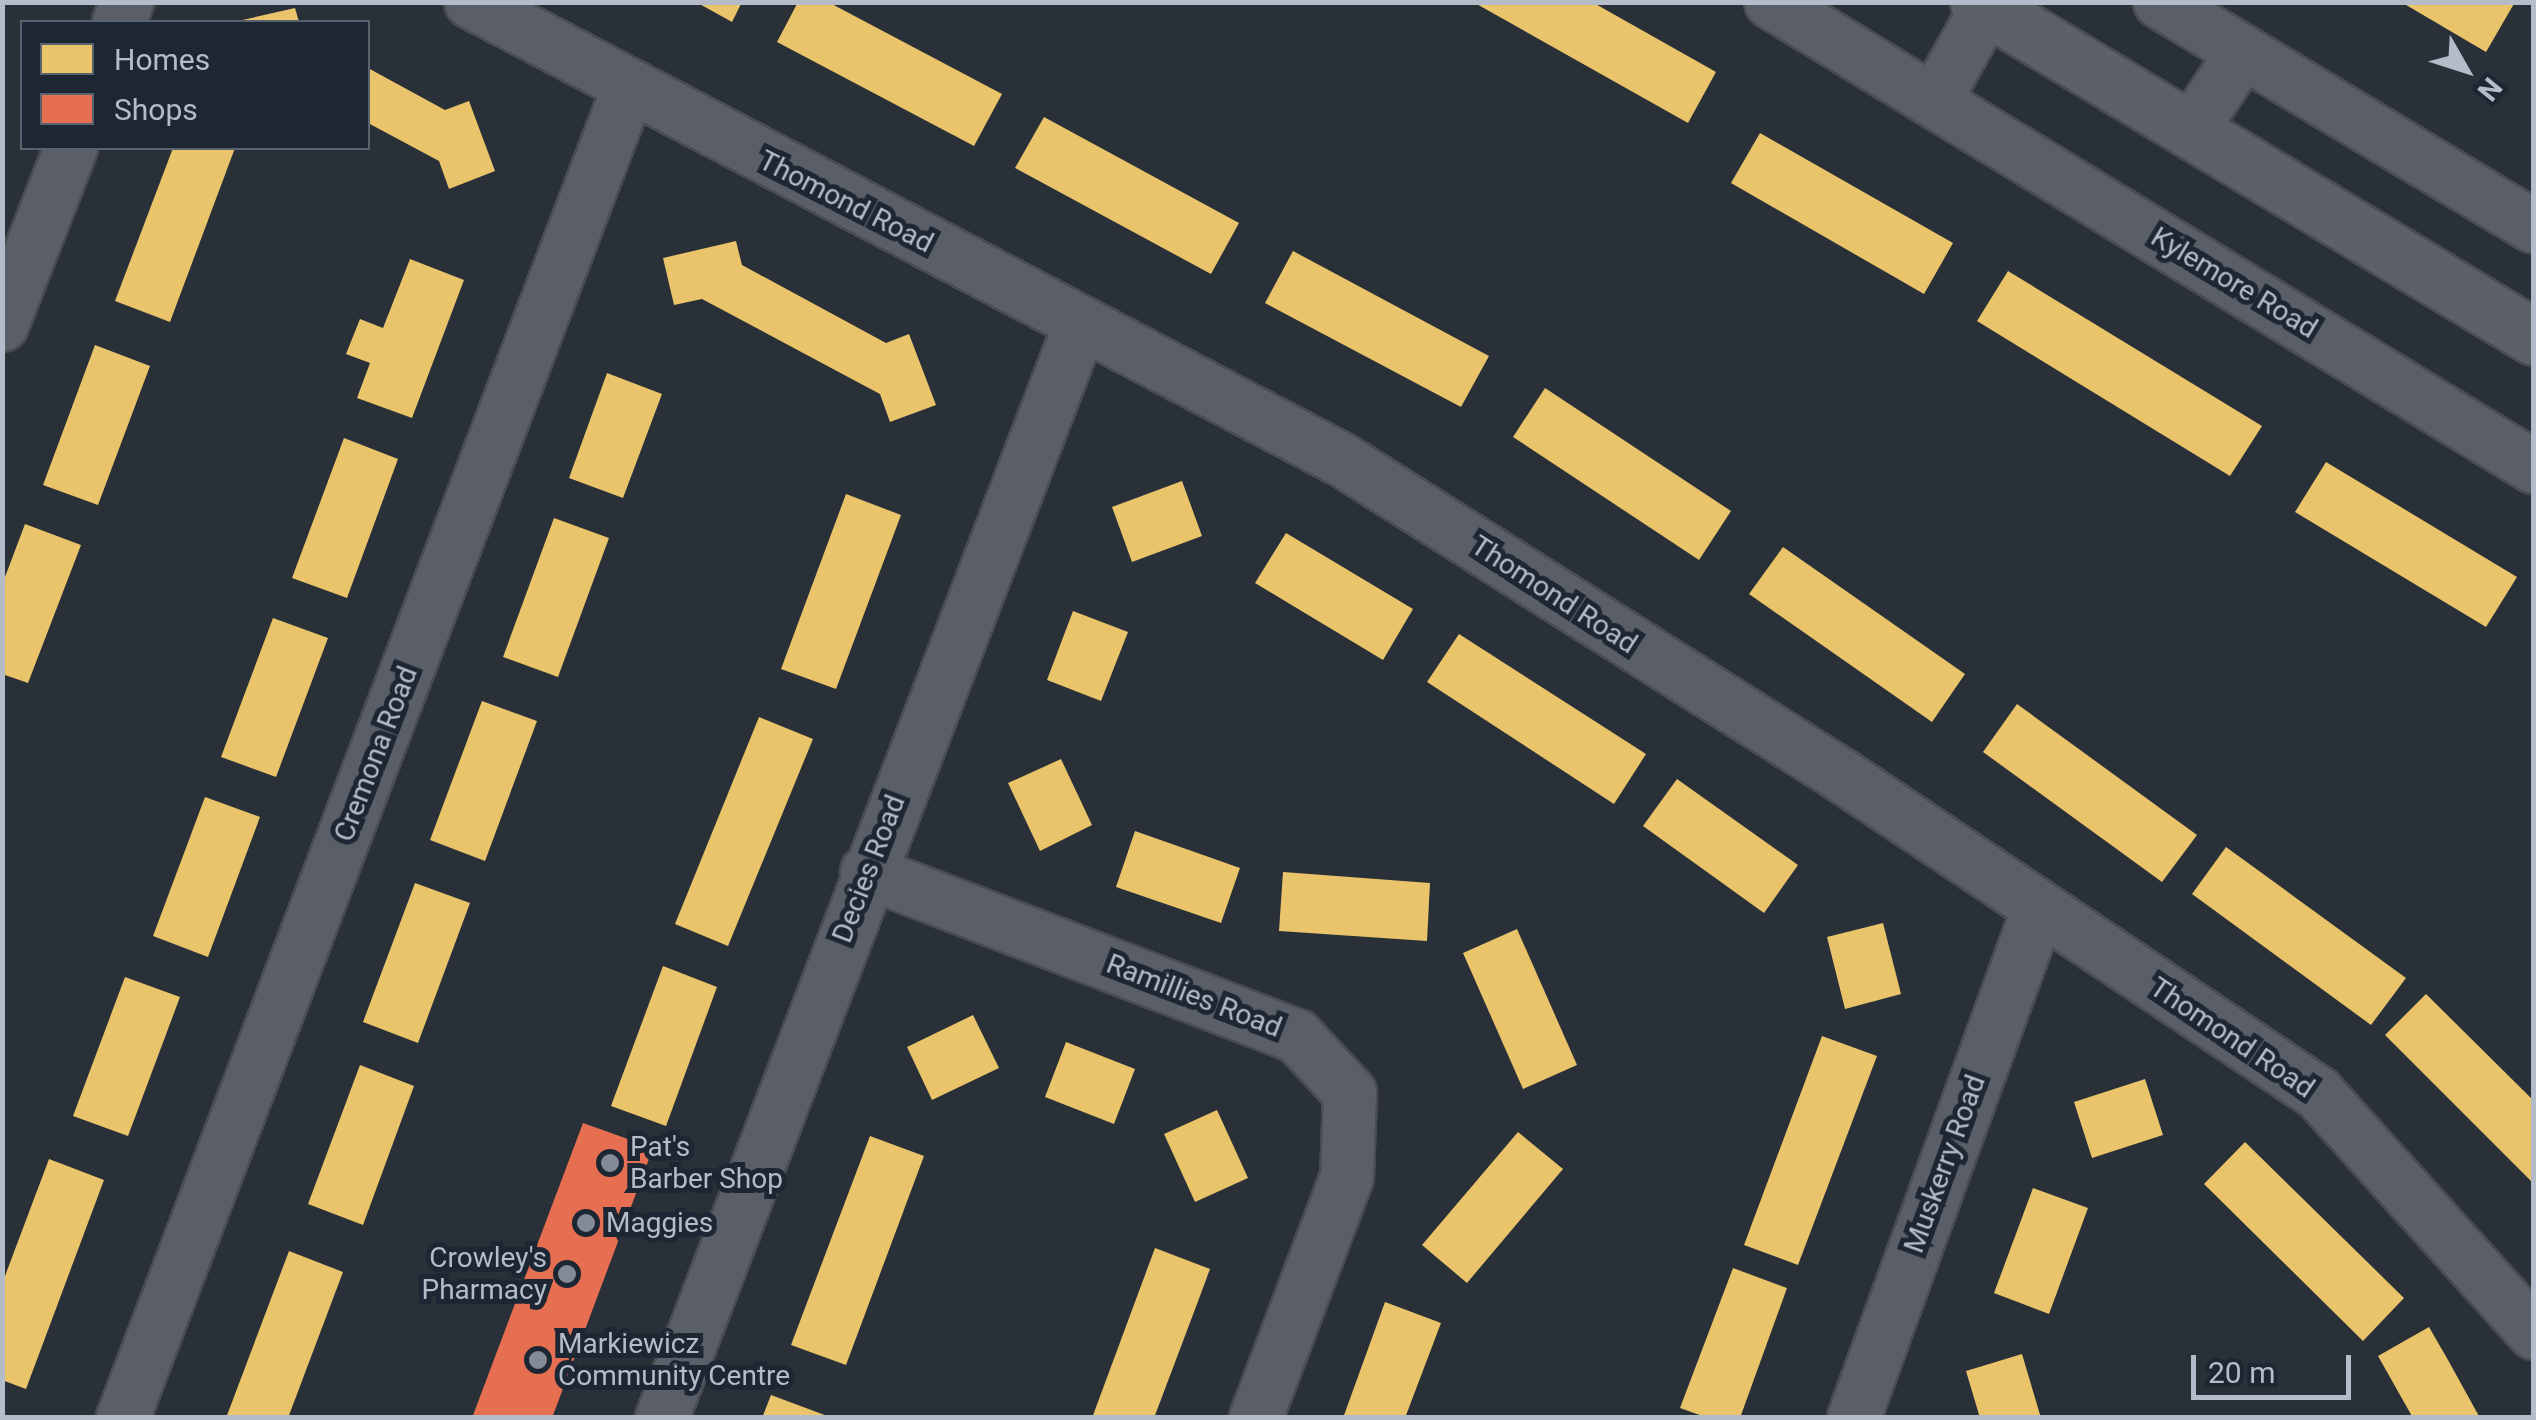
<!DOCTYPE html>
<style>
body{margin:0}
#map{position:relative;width:2536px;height:1420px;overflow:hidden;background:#2a3038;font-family:Roboto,sans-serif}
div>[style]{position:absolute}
.homes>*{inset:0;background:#e9c46a}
.shops>*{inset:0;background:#e76f51}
.roads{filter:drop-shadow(2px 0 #484c53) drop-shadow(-2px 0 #484c53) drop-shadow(0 2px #484c53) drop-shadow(0 -2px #484c53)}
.minor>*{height:52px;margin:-26px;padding:0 26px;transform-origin:26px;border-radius:26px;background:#5a5e66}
.major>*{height:55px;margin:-27.5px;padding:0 27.5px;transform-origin:27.5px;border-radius:27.5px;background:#5c6168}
.dots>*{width:28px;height:28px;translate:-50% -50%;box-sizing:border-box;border:5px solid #1d2633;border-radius:50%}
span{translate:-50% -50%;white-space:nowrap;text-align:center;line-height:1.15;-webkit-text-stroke:10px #1d2633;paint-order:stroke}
.street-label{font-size:28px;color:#b4bcc9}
.poi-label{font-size:28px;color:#b4bcc9}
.left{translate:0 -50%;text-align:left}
.right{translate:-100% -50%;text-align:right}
.frame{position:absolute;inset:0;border:5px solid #b4bcc9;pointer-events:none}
.legend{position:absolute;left:20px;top:20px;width:350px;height:130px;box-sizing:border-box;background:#1d2633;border:2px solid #59626f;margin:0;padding:12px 18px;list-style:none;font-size:30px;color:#b4bcc9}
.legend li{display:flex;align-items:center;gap:20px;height:50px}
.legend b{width:50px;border:2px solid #59626f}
.north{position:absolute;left:2416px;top:20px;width:100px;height:100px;-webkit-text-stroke:8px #1d2633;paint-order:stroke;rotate:129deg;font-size:28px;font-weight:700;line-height:40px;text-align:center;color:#b4bcc9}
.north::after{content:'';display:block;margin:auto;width:35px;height:45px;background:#b4bcc9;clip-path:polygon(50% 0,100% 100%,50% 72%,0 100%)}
.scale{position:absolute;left:2191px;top:1355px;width:160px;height:45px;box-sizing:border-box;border:5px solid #b4bcc9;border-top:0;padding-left:12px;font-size:30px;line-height:35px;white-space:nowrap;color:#b4bcc9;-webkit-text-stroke:8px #1d2633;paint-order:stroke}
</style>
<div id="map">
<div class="homes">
<i style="clip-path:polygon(696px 2px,742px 2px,732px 22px)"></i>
<i style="clip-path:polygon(798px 2px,828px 2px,1002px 94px,974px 146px,777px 42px)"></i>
<i style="clip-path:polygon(1473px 2px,1592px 2px,1716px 72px,1688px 123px)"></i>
<i style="clip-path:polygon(2401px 2px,2515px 2px,2486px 52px)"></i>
<i style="clip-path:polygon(295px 8px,299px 22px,239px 22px,238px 21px)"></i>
<i style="clip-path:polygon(368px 68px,445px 110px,469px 101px,495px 171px,449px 189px,439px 161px,368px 123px)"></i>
<i style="clip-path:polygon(1044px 117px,1239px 223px,1211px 274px,1015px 168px)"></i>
<i style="clip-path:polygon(1760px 133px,1953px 243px,1924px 294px,1731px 183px)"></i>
<i style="clip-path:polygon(173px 148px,235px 148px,170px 322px,115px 301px)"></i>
<i style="clip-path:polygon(736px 241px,742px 265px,886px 343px,909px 334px,936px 405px,890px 422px,880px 394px,863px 385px,702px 299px,674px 305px,663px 258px)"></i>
<i style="clip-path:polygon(1293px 251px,1489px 356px,1461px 407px,1265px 303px)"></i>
<i style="clip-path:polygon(410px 259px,464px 280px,412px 418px,357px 398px,370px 363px,346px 354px,360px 319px,383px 328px)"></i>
<i style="clip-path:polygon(2008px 271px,2262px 426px,2230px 476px,1977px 321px)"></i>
<i style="clip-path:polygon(95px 345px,150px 366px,98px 505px,43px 485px)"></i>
<i style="clip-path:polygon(607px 373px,662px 394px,623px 498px,569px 478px)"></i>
<i style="clip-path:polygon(1545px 388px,1731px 511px,1699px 560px,1513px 437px)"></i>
<i style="clip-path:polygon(344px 438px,398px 459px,347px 598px,292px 578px)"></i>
<i style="clip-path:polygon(2326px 462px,2517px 577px,2486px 627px,2295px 512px)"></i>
<i style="clip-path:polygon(1182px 481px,1202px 536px,1132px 562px,1112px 507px)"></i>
<i style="clip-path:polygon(846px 494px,901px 515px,836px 689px,781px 669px)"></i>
<i style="clip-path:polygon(554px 518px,609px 538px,558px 677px,503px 657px)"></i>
<i style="clip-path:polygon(25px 524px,81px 545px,28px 683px,2px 674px,2px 585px)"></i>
<i style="clip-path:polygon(1286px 533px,1413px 609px,1383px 660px,1255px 583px)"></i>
<i style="clip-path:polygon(1783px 547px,1965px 674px,1932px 722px,1749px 594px)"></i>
<i style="clip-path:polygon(1073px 611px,1128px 632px,1101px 701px,1047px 680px)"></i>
<i style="clip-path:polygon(273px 618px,328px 638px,276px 777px,221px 757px)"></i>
<i style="clip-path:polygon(1459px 634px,1646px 754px,1614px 804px,1427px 682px)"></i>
<i style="clip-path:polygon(482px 701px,537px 721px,485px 861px,430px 840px)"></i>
<i style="clip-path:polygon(2017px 704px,2197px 835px,2162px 882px,1983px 752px)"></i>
<i style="clip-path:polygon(759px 717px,813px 739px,728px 946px,675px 924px)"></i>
<i style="clip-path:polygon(1061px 759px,1092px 825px,1040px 851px,1008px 783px)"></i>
<i style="clip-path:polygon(1677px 779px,1798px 865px,1764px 913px,1643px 826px)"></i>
<i style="clip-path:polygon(205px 797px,260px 817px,208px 957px,153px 936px)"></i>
<i style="clip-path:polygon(1135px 831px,1240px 868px,1221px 923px,1116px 887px)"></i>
<i style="clip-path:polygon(2226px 847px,2406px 978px,2371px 1025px,2192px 894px)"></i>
<i style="clip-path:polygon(1283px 872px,1430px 883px,1427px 941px,1279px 931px)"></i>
<i style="clip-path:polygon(415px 883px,470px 903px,418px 1043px,363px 1022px)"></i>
<i style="clip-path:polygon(1883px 923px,1901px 994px,1845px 1009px,1827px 937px)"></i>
<i style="clip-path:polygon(1517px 929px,1577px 1065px,1523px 1089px,1463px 953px)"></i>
<i style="clip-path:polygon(663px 966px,717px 987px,666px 1126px,611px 1106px)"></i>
<i style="clip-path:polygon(125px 977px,180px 997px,128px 1136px,73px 1116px)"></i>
<i style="clip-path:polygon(2426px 994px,2534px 1101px,2534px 1184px,2385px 1035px)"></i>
<i style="clip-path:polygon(973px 1015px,999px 1068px,932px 1100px,907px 1047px)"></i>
<i style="clip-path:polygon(1822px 1036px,1877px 1056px,1798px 1265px,1744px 1245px)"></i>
<i style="clip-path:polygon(1066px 1042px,1135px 1069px,1114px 1124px,1045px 1097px)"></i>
<i style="clip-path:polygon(360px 1065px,414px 1086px,363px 1225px,308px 1204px)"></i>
<i style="clip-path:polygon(2145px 1079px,2163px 1135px,2092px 1158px,2074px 1102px)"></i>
<i style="clip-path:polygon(1217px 1110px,1248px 1178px,1195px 1202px,1164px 1134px)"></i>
<i style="clip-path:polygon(1518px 1132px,1563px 1169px,1467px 1283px,1422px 1245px)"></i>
<i style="clip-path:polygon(870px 1136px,924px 1156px,846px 1365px,791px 1345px)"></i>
<i style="clip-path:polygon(2245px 1142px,2404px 1298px,2363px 1341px,2204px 1184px)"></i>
<i style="clip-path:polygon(49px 1159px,104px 1180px,26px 1389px,2px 1380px,2px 1284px)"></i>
<i style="clip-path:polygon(2033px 1188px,2088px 1208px,2049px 1314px,1994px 1293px)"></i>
<i style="clip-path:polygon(1155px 1248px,1210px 1269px,1197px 1304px,1154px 1418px,1092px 1418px)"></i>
<i style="clip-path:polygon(289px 1251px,343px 1272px,288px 1418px,226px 1418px)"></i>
<i style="clip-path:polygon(1733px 1268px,1787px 1288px,1740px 1418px,1708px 1418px,1680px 1408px)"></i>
<i style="clip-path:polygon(1385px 1302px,1441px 1323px,1405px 1418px,1343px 1418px)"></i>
<i style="clip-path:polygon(2429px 1327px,2448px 1360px,2480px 1418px,2413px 1418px,2378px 1356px)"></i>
<i style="clip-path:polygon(2022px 1354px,2041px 1418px,1980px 1418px,1966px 1371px)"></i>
<i style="clip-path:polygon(771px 1395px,830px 1417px,830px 1418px,762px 1418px)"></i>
</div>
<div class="shops">
<i style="clip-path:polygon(583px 1123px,653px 1148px,552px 1418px,472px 1418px)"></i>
</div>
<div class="roads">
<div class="minor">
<i style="left:471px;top:2px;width:986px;rotate:27.73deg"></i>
<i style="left:1344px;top:461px;width:588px;rotate:32.28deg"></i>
<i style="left:1841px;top:775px;width:573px;rotate:33.69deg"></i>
<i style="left:2318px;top:1093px;width:323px;rotate:48deg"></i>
<i style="left:1771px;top:2px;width:894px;rotate:31.36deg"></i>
<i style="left:2160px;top:2px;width:436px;rotate:31deg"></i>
<i style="left:119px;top:22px;width:22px;rotate:-68deg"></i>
<i style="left:1935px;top:100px;width:107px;rotate:-60.8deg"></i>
<i style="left:2192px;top:129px;width:92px;rotate:-56.5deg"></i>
<i style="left:2px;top:325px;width:190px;rotate:-68.7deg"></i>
<i style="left:867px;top:872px;width:460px;rotate:20.9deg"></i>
<i style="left:1297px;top:1036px;width:78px;rotate:47.1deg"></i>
<i style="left:1350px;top:1093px;width:84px;rotate:92deg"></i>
<i style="left:1347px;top:1177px;width:258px;rotate:110.7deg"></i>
<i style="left:123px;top:1418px;width:1421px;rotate:-69.18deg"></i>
<i style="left:662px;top:1418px;width:1172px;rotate:-69.06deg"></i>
<i style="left:1854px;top:1418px;width:539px;rotate:-70.05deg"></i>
</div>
<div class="major">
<i style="left:1978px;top:2px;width:649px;rotate:31.07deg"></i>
</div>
</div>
<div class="dots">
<i style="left:610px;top:1163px;background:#848b96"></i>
<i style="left:586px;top:1223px;background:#848b96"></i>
<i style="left:567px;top:1274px;background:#848b96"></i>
<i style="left:538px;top:1360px;background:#848b96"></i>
</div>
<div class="street-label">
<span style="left:846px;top:202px;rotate:27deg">Thomond Road</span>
<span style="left:2234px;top:283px;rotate:31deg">Kylemore Road</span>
<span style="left:1554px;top:595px;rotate:33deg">Thomond Road</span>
<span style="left:376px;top:754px;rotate:-69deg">Cremona Road</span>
<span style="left:869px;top:869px;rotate:-69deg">Decies Road</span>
<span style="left:1194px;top:996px;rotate:21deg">Ramillies Road</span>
<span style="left:2232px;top:1038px;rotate:34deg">Thomond Road</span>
<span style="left:1945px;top:1164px;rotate:-70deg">Muskerry Road</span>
</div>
<div class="poi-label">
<span class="left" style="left:630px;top:1163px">Pat's<br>Barber Shop</span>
<span class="left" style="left:606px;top:1223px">Maggies</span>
<span class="right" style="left:547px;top:1274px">Crowley's<br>Pharmacy</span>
<span class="left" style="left:558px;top:1360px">Markiewicz<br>Community Centre</span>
</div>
<div class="frame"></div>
<ul class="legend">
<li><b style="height:28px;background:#e9c46a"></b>Homes</li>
<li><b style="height:28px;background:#e76f51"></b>Shops</li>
</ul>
<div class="north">N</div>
<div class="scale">20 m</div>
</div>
